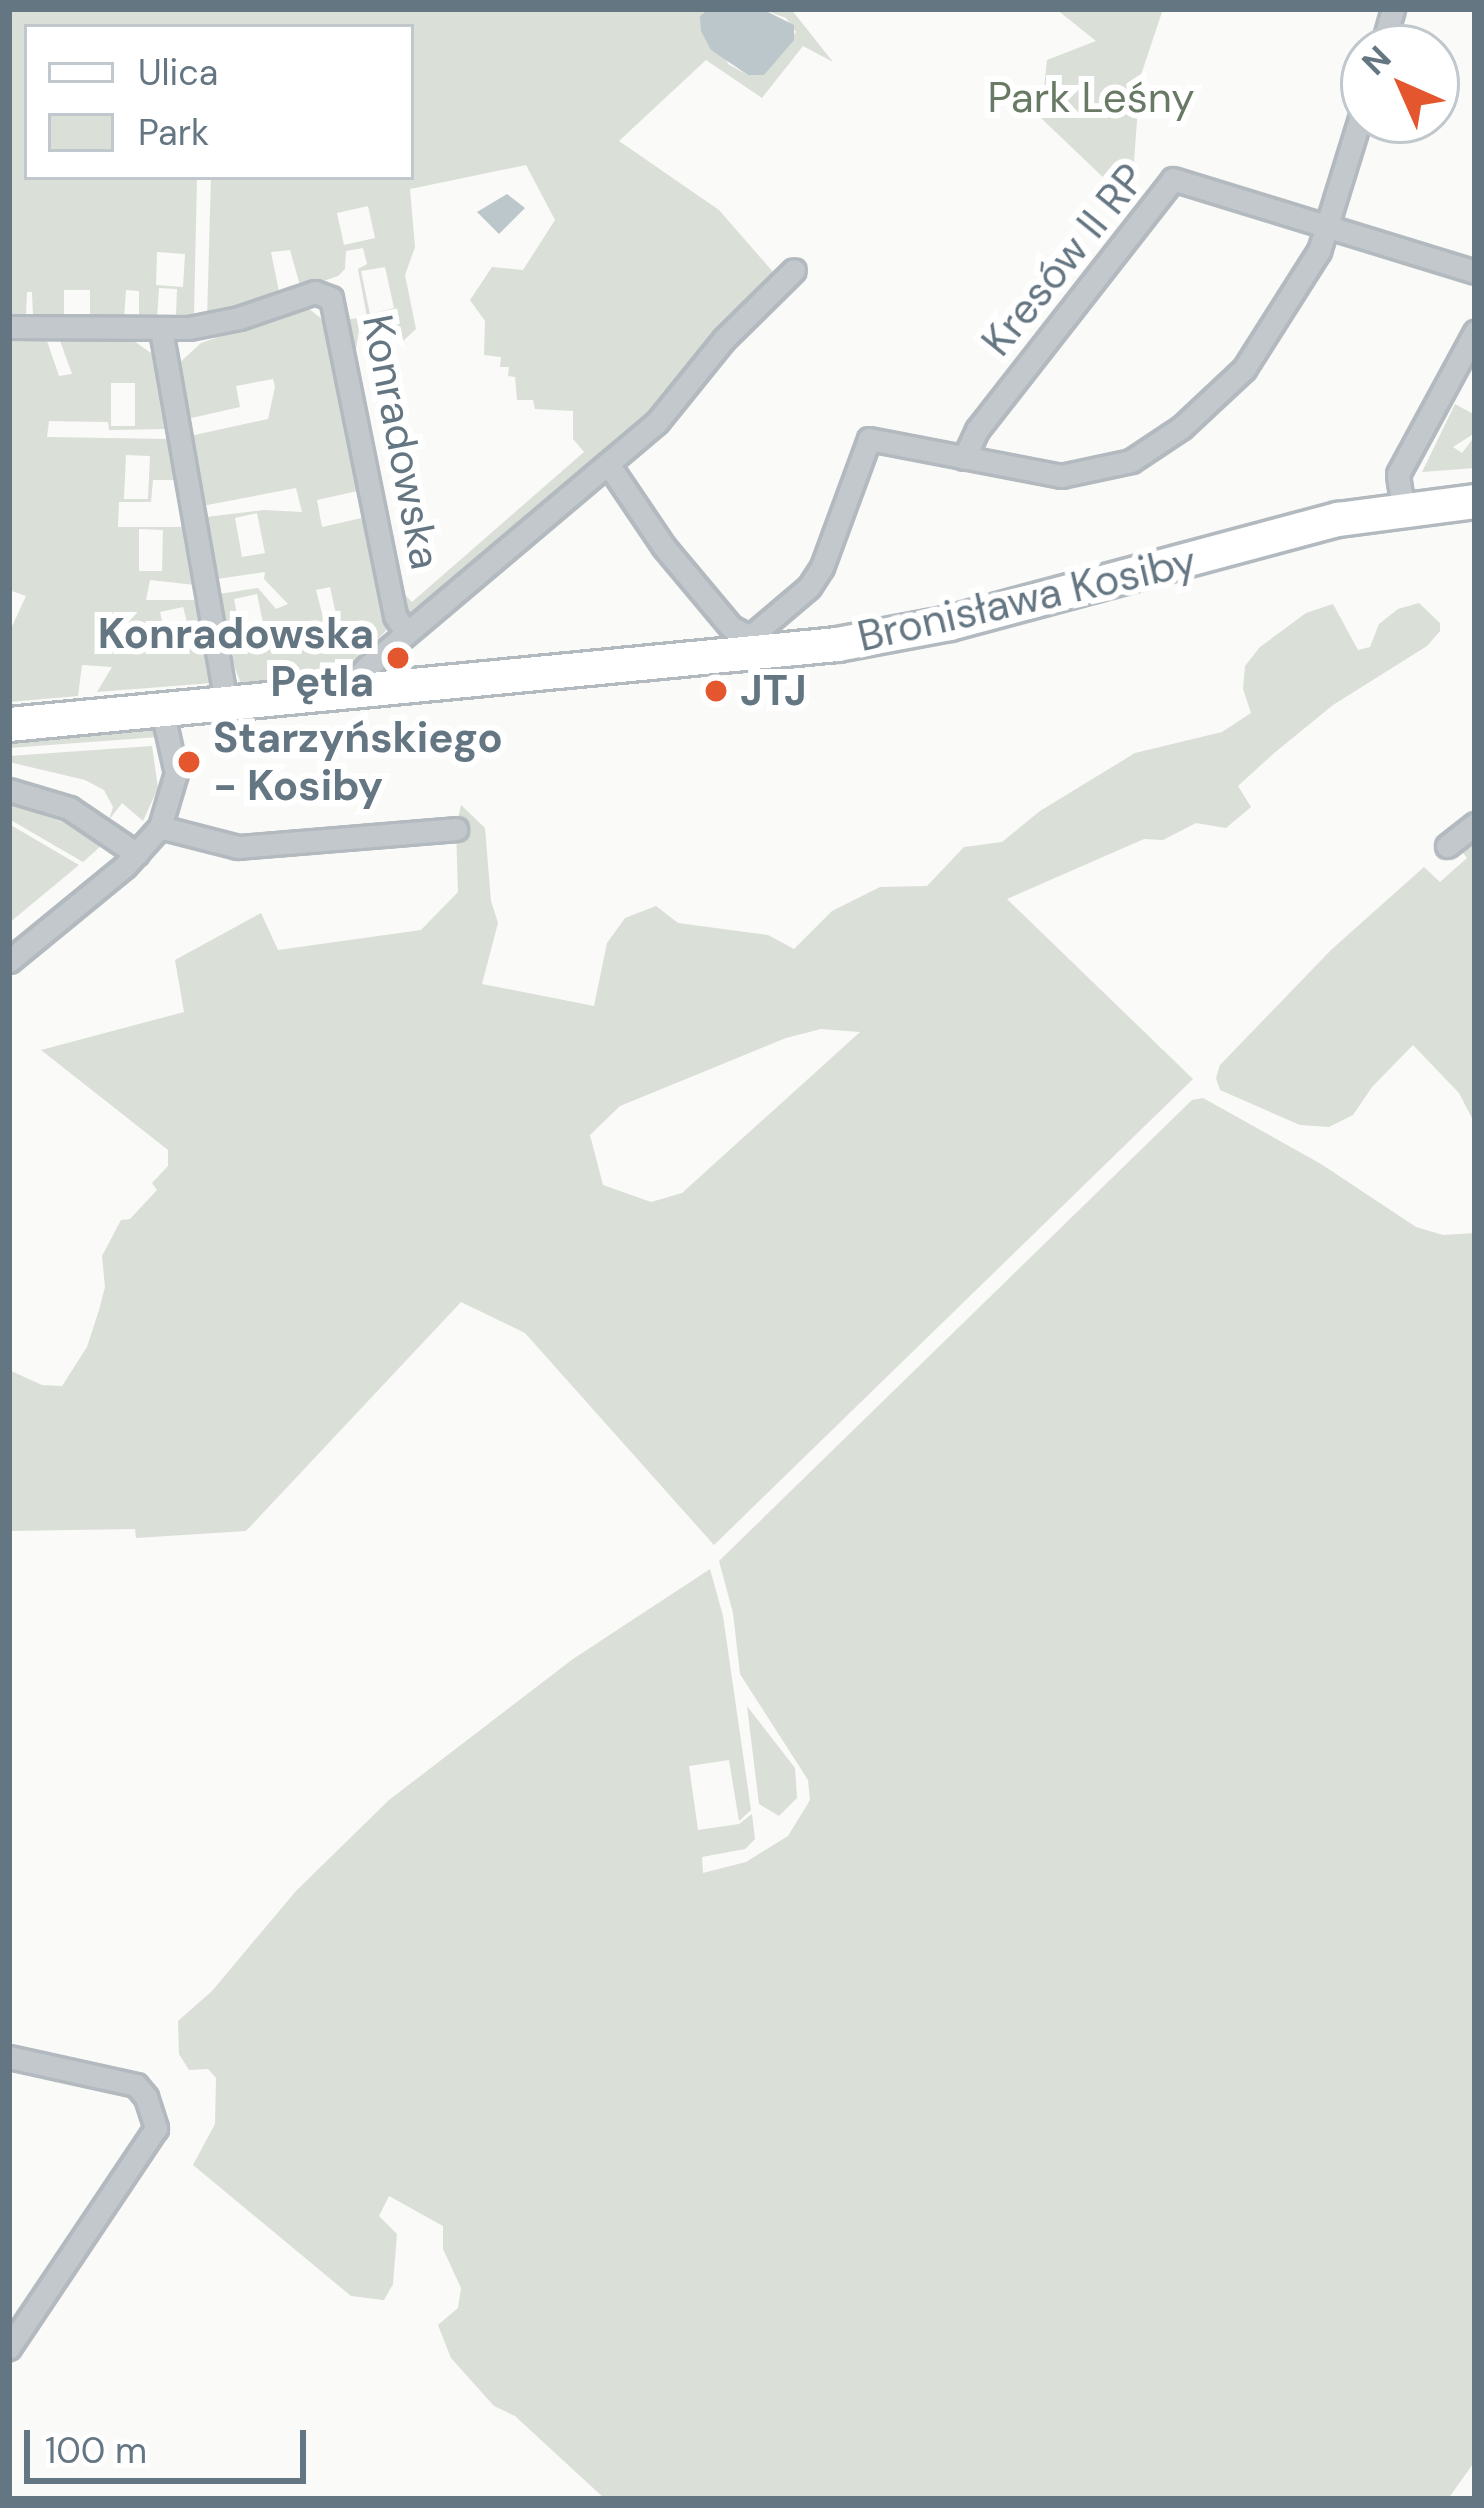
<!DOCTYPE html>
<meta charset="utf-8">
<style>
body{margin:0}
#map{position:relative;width:1484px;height:2508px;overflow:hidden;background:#fafaf8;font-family:"DM Sans",sans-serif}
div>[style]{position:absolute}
.green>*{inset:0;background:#dadfd7}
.water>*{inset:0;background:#bbc7cb}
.roads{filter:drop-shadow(3px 0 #b3babf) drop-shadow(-3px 0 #b3babf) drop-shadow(0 3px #b3babf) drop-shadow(0 -3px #b3babf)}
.street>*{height:21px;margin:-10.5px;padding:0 10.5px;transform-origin:10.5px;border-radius:10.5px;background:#c3c8cc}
.secondary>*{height:33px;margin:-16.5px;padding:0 16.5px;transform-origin:16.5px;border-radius:16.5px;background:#fff}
.dots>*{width:33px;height:33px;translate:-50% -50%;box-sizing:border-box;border:6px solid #fff;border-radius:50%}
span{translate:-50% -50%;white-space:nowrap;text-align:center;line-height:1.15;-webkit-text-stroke:12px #fff;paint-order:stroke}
.park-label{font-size:42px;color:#687a64}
.street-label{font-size:42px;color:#657683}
.poi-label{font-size:42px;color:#657683;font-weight:700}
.right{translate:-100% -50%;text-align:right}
.left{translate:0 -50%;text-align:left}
.frame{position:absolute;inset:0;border:12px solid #657683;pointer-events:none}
.legend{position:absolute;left:24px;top:24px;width:390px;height:156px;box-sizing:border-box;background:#fff;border:3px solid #c1c8cd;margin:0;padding:15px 21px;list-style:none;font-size:36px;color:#657683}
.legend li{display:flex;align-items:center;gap:24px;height:60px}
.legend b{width:60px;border:3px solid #c1c8cd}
.north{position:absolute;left:1340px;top:24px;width:120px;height:120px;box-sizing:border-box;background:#fff;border:3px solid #c1c8cd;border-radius:50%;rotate:315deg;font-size:33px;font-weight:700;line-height:48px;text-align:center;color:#657683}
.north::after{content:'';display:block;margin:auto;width:42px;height:54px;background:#e4572e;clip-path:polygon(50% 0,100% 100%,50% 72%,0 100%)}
.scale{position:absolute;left:24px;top:2430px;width:282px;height:54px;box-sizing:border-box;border:6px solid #657683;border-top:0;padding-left:15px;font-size:36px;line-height:42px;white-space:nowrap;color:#657683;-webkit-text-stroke:9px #fff;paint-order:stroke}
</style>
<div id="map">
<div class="green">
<i style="clip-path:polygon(evenodd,9px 9px,709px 9px,728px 64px,748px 75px,764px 75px,796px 32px,786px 18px,762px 9px,791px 9px,833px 62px,803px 46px,762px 98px,706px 60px,619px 141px,719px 210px,780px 280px,654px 420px,410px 620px,400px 601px,405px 595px,412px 602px,584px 452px,573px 439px,573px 411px,535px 409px,533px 400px,517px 400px,515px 377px,508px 376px,509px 367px,500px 367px,501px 357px,484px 355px,485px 321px,470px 300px,492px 267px,523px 270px,555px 220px,526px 165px,410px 189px,415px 247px,405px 275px,416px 329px,403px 341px,392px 334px,359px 330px,356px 349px,344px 341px,343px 320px,367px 317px,358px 269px,367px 264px,363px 248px,346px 251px,345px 269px,338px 276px,301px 289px,290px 250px,271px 252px,280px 297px,207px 320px,211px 177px,411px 177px,411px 27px,27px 27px,27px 177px,197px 177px,194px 316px,176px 316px,177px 289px,159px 288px,157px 318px,139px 317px,139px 291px,126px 290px,124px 318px,90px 317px,90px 290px,64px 290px,64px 317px,33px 316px,32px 292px,27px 292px,26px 315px,9px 315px,9px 9px,368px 206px,375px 238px,344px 245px,337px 213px,368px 206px,9px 9px,157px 252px,185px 254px,183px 287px,156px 285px,157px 252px,9px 9px,385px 267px,394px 308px,370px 314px,361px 271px,385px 267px)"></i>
<i style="clip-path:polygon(1056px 9px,1163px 9px,1140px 78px,1131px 204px,1041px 118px,1047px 60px,1096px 41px)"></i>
<i style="clip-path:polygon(evenodd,307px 307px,324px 321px,362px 490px,317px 500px,322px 527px,366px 517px,390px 626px,347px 673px,241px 684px,230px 655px,339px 628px,330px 587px,316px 590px,324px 621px,266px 637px,257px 594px,234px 599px,242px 642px,228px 641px,219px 594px,258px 588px,276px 609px,288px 604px,264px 579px,265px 572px,217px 579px,206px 517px,264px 510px,302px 512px,296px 488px,202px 506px,190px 436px,268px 419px,275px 387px,273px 379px,236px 386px,240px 407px,187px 419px,177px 365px,201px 343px,307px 307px,257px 513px,265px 553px,242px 557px,235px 518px,257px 513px)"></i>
<i style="clip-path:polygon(evenodd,9px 338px,46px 338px,59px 376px,72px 374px,59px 338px,131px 339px,154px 355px,166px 429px,109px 430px,108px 422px,49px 421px,47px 437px,168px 439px,176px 480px,153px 480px,151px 502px,119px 502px,118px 527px,184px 527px,195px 585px,150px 580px,146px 600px,197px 600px,212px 683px,97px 692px,112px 667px,82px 665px,78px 696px,9px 702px,9px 633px,26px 596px,9px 590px,9px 338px,111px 383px,135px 383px,135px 426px,111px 426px,111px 383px,9px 338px,126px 455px,150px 456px,148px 499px,124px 499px,126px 455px,9px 338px,139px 529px,163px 530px,162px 571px,139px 571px,139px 529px,9px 338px,183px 607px,194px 648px,170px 654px,160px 612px,183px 607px)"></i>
<i style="clip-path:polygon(1455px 404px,1475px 415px,1475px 433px,1453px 447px,1462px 453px,1475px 436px,1475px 468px,1422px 472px)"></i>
<i style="clip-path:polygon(evenodd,1419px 603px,1440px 623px,1440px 631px,1427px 646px,1333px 705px,1273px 754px,1238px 786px,1251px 807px,1226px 828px,1196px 823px,1163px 840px,1144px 839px,1007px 899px,1193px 1079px,714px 1545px,525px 1333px,461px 1302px,246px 1531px,136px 1538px,135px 1529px,9px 1531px,9px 1370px,42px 1385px,62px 1386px,87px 1347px,99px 1310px,105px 1287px,102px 1256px,121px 1220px,130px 1219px,157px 1190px,152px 1183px,168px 1166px,168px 1150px,41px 1050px,184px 1012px,175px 960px,261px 913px,278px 950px,421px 930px,458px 892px,456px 829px,461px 805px,485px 828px,491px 901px,498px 923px,482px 984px,594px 1006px,607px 943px,625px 918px,656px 906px,678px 923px,768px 935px,794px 949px,832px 911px,880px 887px,927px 886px,964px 847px,1002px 842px,1040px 811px,1135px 753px,1222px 732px,1251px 713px,1243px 689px,1245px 666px,1260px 647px,1306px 613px,1333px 604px,1358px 650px,1370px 647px,1379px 624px,1398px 609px,1419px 603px,821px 1029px,860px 1032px,682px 1193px,651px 1202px,603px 1185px,590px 1135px,620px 1106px,786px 1038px,821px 1029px)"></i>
<i style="clip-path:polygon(153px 726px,158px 737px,9px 748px,9px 732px)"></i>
<i style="clip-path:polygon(152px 746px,158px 788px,143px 821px,122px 803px,109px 820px,113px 807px,104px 790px,85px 780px,9px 762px,9px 756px)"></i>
<i style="clip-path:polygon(9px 804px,66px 823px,102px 845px,83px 862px,9px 819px)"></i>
<i style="clip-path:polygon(9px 824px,79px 865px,9px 923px)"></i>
<i style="clip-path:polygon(1475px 830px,1475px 1124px,1459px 1093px,1413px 1045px,1372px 1087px,1353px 1115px,1329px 1127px,1300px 1125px,1220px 1090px,1216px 1078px,1220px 1065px,1331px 950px,1424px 867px,1440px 882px,1467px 858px,1456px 844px)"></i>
<i style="clip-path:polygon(1203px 1098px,1321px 1164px,1416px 1227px,1443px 1235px,1475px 1233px,1475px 2461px,1448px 2499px,605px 2499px,515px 2416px,494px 2406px,451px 2358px,438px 2325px,458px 2308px,461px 2288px,443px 2249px,443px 2226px,389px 2196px,379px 2216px,397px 2234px,393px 2284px,384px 2300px,351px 2296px,193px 2165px,215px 2124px,216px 2078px,208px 2069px,189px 2070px,179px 2054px,178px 2021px,212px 1991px,296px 1891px,389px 1800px,573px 1659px,710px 1569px,723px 1616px,751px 1810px,739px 1821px,729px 1760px,689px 1766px,698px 1830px,739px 1824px,752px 1814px,755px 1839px,745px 1849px,702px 1857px,703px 1873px,746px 1862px,788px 1836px,810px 1800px,808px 1780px,740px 1674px,733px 1613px,719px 1561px,1192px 1100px)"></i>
<i style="clip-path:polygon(747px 1706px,795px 1768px,797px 1798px,779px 1816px,759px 1804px)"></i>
</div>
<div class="water">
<i style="clip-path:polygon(709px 9px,762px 9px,794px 25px,794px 40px,764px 75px,748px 75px,711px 50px,701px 31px,700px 16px)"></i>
<i style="clip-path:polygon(507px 194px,525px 208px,499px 234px,477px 212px)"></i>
</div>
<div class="roads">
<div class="street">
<i style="left:1382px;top:48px;width:41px;rotate:-74.2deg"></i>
<i style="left:9px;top:327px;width:180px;rotate:0.3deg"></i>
<i style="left:189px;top:328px;width:51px;rotate:-11.3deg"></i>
<i style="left:239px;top:318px;width:80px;rotate:-18.9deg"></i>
<i style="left:315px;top:292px;width:17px;rotate:21deg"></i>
<i style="left:331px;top:298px;width:324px;rotate:78.6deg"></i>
<i style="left:395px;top:616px;width:19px;rotate:55deg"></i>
<i style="left:161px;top:330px;width:378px;rotate:80.1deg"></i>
<i style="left:964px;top:458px;width:31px;rotate:-65deg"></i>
<i style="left:977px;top:430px;width:318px;rotate:-52deg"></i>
<i style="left:1173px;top:179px;width:316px;rotate:17.1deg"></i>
<i style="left:608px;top:464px;width:100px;rotate:56deg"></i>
<i style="left:664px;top:547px;width:104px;rotate:50.1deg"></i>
<i style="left:731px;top:627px;width:21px;rotate:28deg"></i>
<i style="left:1403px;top:507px;width:33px;rotate:-99deg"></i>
<i style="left:1398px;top:474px;width:162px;rotate:-61.5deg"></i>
<i style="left:750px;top:637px;width:77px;rotate:-40.3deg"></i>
<i style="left:809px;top:587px;width:24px;rotate:-57deg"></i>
<i style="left:822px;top:567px;width:136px;rotate:-69.8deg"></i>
<i style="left:869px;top:439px;width:196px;rotate:10.9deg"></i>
<i style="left:1061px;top:476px;width:72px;rotate:-12.1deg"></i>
<i style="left:1131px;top:461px;width:61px;rotate:-33.7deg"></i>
<i style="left:1182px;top:427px;width:85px;rotate:-43.1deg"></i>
<i style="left:1244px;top:369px;width:140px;rotate:-57.6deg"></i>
<i style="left:1319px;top:251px;width:152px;rotate:-72.8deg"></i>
<i style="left:359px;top:693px;width:16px;rotate:-94deg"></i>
<i style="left:358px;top:677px;width:13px;rotate:-48deg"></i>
<i style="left:367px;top:667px;width:380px;rotate:-40.2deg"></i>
<i style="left:657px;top:422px;width:107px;rotate:-51.1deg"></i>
<i style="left:724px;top:339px;width:98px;rotate:-44.6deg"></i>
<i style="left:9px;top:790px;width:63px;rotate:16.7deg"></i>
<i style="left:69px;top:808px;width:82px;rotate:34.1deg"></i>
<i style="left:160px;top:827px;width:81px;rotate:14.4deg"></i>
<i style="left:238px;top:847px;width:219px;rotate:-4.7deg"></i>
<i style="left:1447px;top:846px;width:36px;rotate:-38deg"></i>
<i style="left:9px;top:961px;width:150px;rotate:-39.3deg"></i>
<i style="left:125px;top:866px;width:52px;rotate:-48.1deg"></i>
<i style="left:160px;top:827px;width:56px;rotate:-73.5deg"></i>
<i style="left:176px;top:773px;width:65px;rotate:-102.5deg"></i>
<i style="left:9px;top:2057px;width:130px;rotate:12.4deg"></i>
<i style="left:136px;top:2085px;width:16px;rotate:50deg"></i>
<i style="left:146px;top:2097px;width:33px;rotate:72deg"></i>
<i style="left:156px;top:2128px;width:265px;rotate:123.8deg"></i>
</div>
<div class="secondary">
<i style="left:9px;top:724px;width:832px;rotate:-5.52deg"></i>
<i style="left:837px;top:644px;width:114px;rotate:-10.6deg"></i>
<i style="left:949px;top:623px;width:403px;rotate:-15deg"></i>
<i style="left:1338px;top:519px;width:138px;rotate:-7.5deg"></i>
</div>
</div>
<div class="dots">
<i style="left:398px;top:658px;background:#e4572e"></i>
<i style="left:716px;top:691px;background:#e4572e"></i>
<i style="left:189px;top:762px;background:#e4572e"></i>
</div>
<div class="park-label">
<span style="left:1091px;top:98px">Park Leśny</span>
</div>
<div class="street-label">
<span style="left:1064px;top:260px;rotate:-51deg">Kresów II RP</span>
<span style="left:401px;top:442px;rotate:79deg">Konradowska</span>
<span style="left:1027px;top:599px;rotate:-13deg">Bronisława Kosiby</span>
</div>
<div class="poi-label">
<span class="right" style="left:374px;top:658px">Konradowska<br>Pętla</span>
<span class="left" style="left:740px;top:691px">JTJ</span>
<span class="left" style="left:213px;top:762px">Starzyńskiego<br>- Kosiby</span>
</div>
<div class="frame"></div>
<ul class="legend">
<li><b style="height:15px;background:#fff"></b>Ulica</li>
<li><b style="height:33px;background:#dadfd7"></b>Park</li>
</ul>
<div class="north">N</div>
<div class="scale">100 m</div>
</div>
